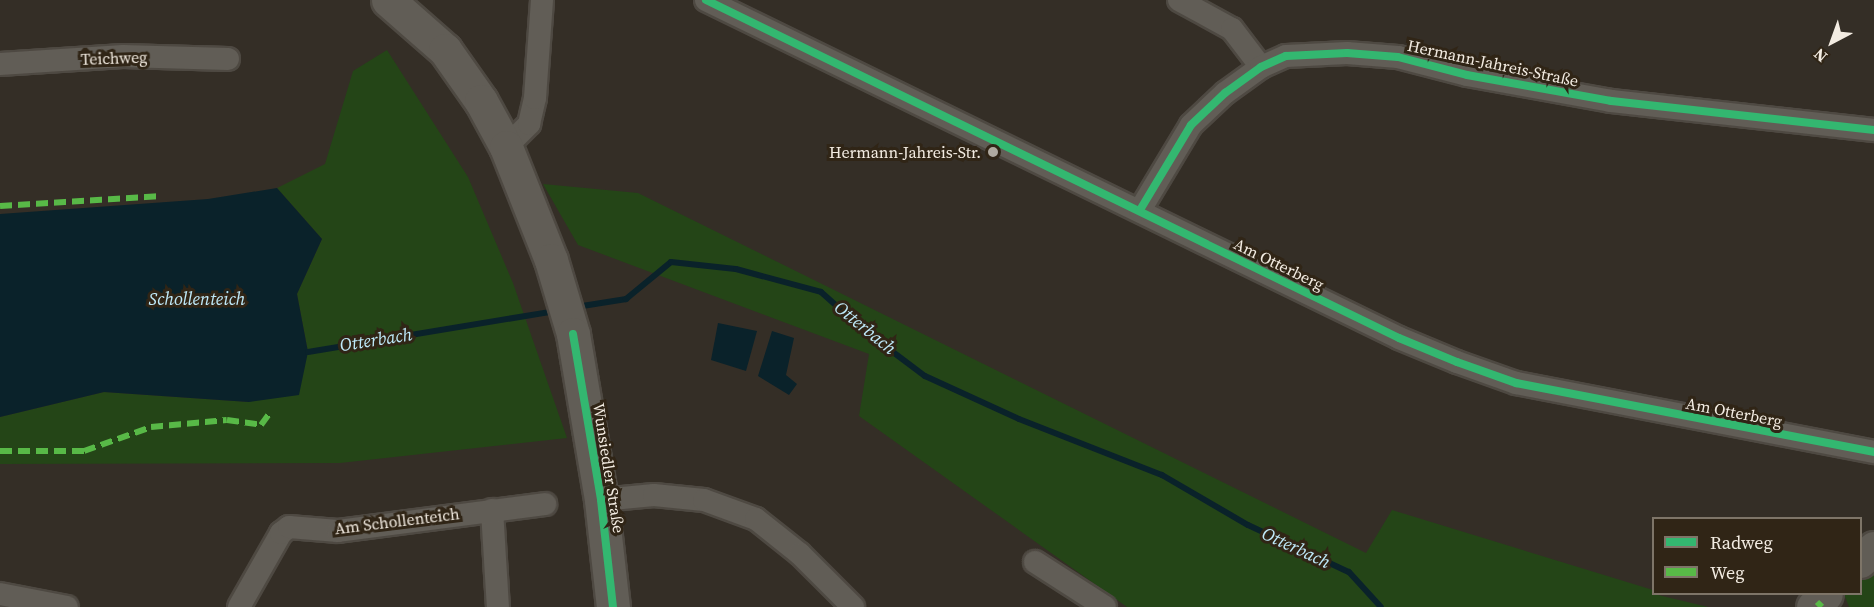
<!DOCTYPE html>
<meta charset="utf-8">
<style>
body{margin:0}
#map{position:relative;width:1874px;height:607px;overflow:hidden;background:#342e26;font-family:"Source Serif 4",serif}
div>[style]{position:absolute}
.green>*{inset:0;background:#244517}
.water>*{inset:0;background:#0a222a}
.stream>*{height:6px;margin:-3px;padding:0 3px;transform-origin:3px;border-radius:3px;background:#0a222a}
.roads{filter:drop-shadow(2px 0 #4e4942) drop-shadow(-2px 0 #4e4942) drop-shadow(0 2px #4e4942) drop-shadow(0 -2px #4e4942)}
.street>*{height:22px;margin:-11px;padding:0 11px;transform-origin:11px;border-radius:11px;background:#615d56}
.secondary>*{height:33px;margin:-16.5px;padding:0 16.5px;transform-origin:16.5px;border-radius:16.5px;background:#615d56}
.quiet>*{height:6px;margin-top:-3px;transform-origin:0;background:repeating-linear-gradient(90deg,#58b947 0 12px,transparent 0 18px)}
.cycleway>*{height:8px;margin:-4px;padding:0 4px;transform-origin:4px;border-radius:4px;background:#33b770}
.dots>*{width:16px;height:16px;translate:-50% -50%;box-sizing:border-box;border:3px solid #302516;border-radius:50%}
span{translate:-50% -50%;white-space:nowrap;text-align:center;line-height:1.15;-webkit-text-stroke:6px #302516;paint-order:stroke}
.street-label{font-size:16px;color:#f3ece2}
.poi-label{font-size:16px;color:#f3ece2}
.right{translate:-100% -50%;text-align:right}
.water-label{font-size:18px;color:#bfeafa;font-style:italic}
.legend{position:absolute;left:1652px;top:517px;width:210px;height:78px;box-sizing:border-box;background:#302516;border:2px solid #7e7568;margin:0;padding:8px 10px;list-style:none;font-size:18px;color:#f3ece2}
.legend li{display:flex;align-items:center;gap:12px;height:30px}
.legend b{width:30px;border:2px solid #7e7568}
.north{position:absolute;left:1802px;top:12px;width:60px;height:60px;-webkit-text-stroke:4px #302516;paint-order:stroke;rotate:221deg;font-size:16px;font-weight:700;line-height:24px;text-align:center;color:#f3ece2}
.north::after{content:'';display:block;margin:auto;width:21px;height:27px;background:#f3ece2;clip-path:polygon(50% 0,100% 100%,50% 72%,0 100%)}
</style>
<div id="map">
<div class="green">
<i style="clip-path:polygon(387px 50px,468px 177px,513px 283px,567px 438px,340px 463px,0 464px,0 417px,104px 392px,249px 402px,308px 352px,297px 294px,322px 239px,277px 188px,325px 164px,353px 71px)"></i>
<i style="clip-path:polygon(543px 184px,638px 193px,1366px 553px,1392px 510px,1653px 590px,1654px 594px,1708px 607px,1127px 607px,859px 416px,869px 354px,578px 245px)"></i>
<i style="clip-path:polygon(1874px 560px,1874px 607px,1849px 607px,1844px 594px,1860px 594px,1861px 573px)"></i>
</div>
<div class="water">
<i style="clip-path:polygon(277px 188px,322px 239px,297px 294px,308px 352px,299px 395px,249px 402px,104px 392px,0 417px,0 214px,208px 199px)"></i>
<i style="clip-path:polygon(718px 323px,757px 331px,746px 371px,711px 360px)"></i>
<i style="clip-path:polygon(772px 331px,794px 338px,786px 375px,797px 384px,789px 395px,758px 376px)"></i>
</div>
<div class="stream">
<i style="left:576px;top:307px;width:51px;rotate:-9.1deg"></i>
<i style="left:626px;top:299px;width:58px;rotate:-39.4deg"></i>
<i style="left:671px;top:262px;width:65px;rotate:6.1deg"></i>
<i style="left:736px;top:269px;width:88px;rotate:15.1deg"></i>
<i style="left:821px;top:292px;width:59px;rotate:41.6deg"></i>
<i style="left:865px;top:331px;width:75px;rotate:36.9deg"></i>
<i style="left:925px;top:376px;width:103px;rotate:24.6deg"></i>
<i style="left:1019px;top:419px;width:154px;rotate:21.4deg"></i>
<i style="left:1162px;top:475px;width:99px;rotate:30.2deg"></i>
<i style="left:1248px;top:525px;width:111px;rotate:25deg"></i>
<i style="left:1349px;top:572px;width:47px;rotate:47.6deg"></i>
<i style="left:308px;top:352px;width:252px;rotate:-9.4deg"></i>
</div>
<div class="roads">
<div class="street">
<i style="left:706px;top:0;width:771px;rotate:26deg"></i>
<i style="left:1399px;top:338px;width:63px;rotate:22.5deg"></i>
<i style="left:1457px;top:362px;width:63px;rotate:19.6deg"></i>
<i style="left:1516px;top:383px;width:365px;rotate:10.9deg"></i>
<i style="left:1179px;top:0;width:60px;rotate:28.7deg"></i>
<i style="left:1232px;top:29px;width:48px;rotate:52.7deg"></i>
<i style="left:0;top:64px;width:123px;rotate:-3.7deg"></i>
<i style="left:123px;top:56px;width:105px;rotate:1.6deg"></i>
<i style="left:506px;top:147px;width:33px;rotate:-45deg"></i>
<i style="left:529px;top:124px;width:27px;rotate:-77deg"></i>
<i style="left:535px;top:98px;width:98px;rotate:-85.9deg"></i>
<i style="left:1140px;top:210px;width:99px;rotate:-59deg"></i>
<i style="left:1191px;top:125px;width:47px;rotate:-43.3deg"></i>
<i style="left:1225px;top:93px;width:44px;rotate:-35.8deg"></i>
<i style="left:1261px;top:67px;width:27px;rotate:-24deg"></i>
<i style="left:1286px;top:56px;width:61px;rotate:-2.8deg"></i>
<i style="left:1347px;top:53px;width:51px;rotate:4.5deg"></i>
<i style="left:1398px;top:57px;width:71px;rotate:14.6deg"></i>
<i style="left:1467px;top:75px;width:146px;rotate:10.2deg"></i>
<i style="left:1611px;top:101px;width:265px;rotate:6.3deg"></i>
<i style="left:601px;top:500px;width:53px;rotate:-5.4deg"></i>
<i style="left:654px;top:495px;width:50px;rotate:5.7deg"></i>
<i style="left:704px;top:500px;width:55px;rotate:20.1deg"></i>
<i style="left:756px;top:519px;width:56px;rotate:38.5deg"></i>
<i style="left:800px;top:554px;width:75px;rotate:45deg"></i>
<i style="left:492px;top:510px;width:97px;rotate:86.5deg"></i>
<i style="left:1035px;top:562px;width:83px;rotate:32.7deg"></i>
<i style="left:0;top:594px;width:68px;rotate:11deg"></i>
<i style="left:239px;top:607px;width:85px;rotate:-60.4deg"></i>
<i style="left:281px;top:533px;width:10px;rotate:-37deg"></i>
<i style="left:289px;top:527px;width:49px;rotate:4.7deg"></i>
<i style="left:338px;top:531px;width:209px;rotate:-7.4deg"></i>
</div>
<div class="secondary">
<i style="left:388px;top:0;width:76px;rotate:41.3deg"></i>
<i style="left:445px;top:50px;width:62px;rotate:54.8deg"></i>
<i style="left:481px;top:101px;width:52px;rotate:61.5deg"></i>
<i style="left:506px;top:147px;width:122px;rotate:68.3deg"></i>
<i style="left:551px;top:260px;width:77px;rotate:73.4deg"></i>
<i style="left:573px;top:334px;width:168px;rotate:80.4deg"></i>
<i style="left:601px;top:500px;width:108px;rotate:83.6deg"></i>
<i style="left:1860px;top:561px;width:19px;rotate:-43deg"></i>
<i style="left:1813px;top:607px;width:18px;rotate:-45deg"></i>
</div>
</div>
<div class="quiet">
<i style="left:0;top:206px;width:162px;rotate:-3.5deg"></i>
<i style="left:0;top:451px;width:84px"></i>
<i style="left:84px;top:451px;width:71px;rotate:-19.7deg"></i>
<i style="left:151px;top:427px;width:76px;rotate:-5.3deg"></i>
<i style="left:227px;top:420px;width:34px;rotate:8deg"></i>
<i style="left:261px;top:425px;width:14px;rotate:-54deg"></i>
<i style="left:1817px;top:602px;width:7px;rotate:45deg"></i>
</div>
<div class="cycleway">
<i style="left:706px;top:0;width:771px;rotate:26deg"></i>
<i style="left:1399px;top:338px;width:63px;rotate:22.5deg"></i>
<i style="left:1457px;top:362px;width:63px;rotate:19.6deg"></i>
<i style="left:1516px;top:383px;width:365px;rotate:10.9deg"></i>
<i style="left:1140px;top:210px;width:99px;rotate:-59deg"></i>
<i style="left:1191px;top:125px;width:47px;rotate:-43.3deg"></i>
<i style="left:1225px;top:93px;width:44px;rotate:-35.8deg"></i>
<i style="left:1261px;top:67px;width:27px;rotate:-24deg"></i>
<i style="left:1286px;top:56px;width:61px;rotate:-2.8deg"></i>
<i style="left:1347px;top:53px;width:51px;rotate:4.5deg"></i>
<i style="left:1398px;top:57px;width:71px;rotate:14.6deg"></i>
<i style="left:1467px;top:75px;width:146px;rotate:10.2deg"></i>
<i style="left:1611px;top:101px;width:265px;rotate:6.3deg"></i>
<i style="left:573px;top:334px;width:168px;rotate:80.4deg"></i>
<i style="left:601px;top:500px;width:108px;rotate:83.6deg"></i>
</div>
<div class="dots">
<i style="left:993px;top:152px;background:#b0aaa0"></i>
</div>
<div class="street-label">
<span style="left:114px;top:58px;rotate:-2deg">Teichweg</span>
<span style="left:1493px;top:63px;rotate:12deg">Hermann-Jahreis-Straße</span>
<span style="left:1279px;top:264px;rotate:26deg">Am Otterberg</span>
<span style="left:1734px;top:412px;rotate:11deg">Am Otterberg</span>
<span style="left:609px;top:468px;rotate:81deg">Wunsiedler Straße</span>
<span style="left:397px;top:521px;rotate:-7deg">Am Schollenteich</span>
</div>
<div class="poi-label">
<span class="right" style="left:981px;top:152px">Hermann-Jahreis-Str.</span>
</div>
<div class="water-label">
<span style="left:197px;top:299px">Schollenteich</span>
<span style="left:865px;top:328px;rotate:39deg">Otterbach</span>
<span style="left:376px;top:340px;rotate:-9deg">Otterbach</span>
<span style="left:1296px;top:548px;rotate:25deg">Otterbach</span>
</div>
<ul class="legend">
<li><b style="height:8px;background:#33b770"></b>Radweg</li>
<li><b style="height:8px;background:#58b947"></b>Weg</li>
</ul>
<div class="north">N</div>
</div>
